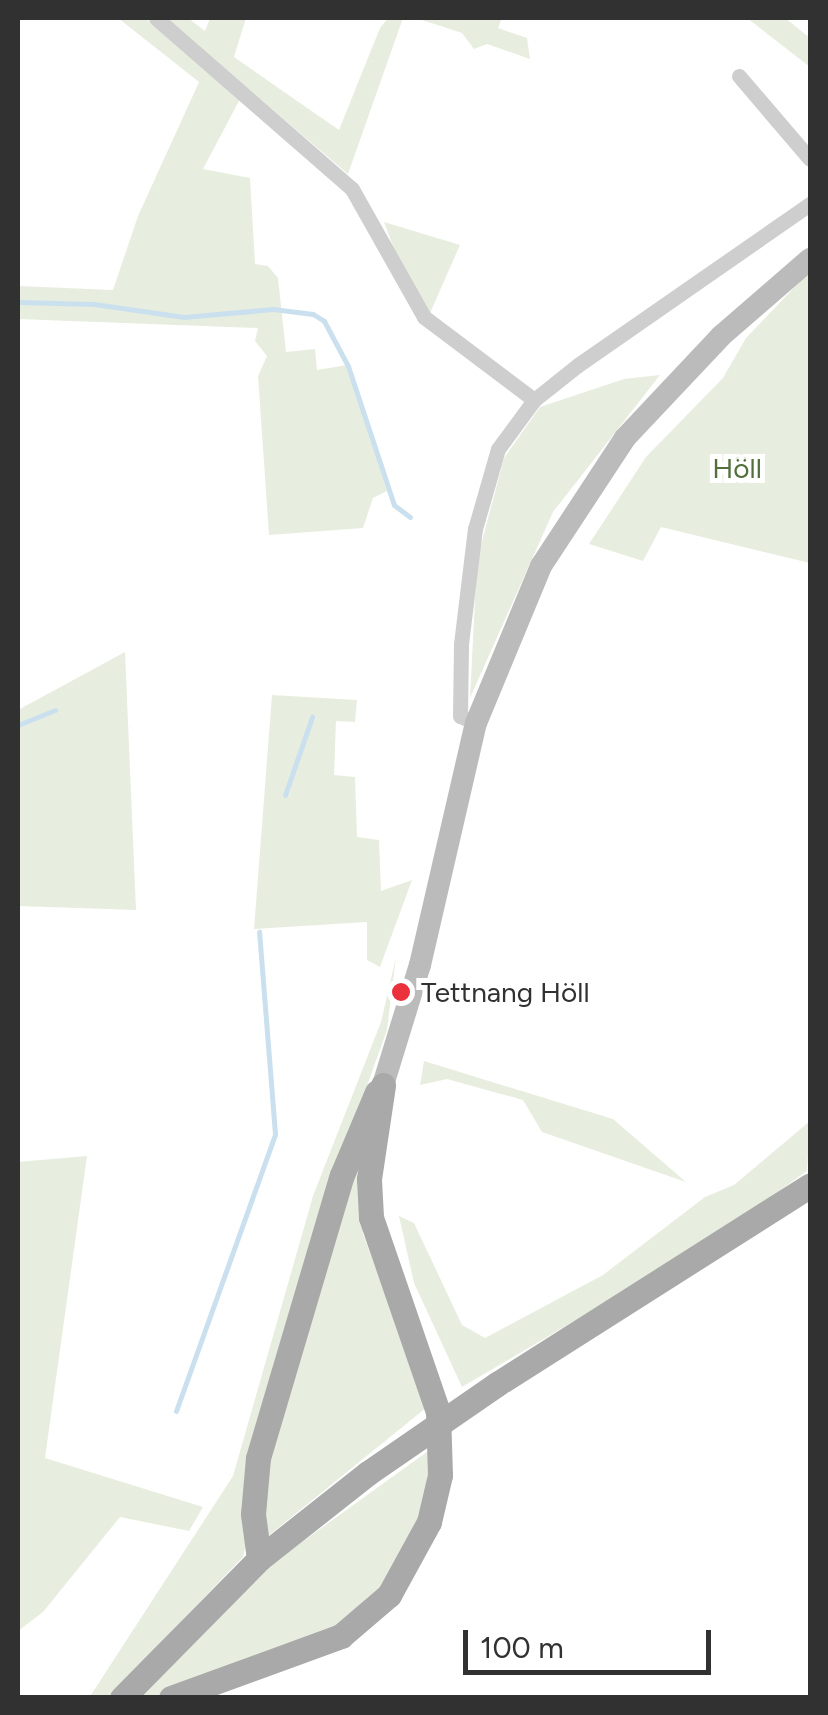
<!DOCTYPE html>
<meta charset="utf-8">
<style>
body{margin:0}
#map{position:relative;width:828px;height:1715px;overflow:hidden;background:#fff;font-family:Figtree,sans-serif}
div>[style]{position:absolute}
.green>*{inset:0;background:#e7eedf}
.stream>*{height:5px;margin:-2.5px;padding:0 2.5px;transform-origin:2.5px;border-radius:2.5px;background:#cbe0ee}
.street>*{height:15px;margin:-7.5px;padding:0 7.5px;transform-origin:7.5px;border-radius:7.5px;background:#cecece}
.secondary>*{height:22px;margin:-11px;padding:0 11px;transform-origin:11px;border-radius:11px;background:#bbb}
.primary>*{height:25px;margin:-12.5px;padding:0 12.5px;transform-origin:12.5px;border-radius:12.5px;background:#a9a9a9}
.primary-bridge>*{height:25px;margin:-12.5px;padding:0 12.5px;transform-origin:12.5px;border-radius:12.5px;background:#a9a9a9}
.dots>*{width:28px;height:28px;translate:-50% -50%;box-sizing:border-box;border:5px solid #fff;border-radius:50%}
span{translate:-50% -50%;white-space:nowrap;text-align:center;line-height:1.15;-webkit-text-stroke:10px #fff;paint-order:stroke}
.park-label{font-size:28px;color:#536f3c}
.poi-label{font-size:28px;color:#313131}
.left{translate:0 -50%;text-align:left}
.frame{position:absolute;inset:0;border:20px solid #313131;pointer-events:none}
.scale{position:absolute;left:463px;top:1630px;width:248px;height:45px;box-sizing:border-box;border:5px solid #313131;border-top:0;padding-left:12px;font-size:30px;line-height:35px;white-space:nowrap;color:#313131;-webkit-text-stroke:8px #fff;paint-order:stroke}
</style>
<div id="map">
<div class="green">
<i style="clip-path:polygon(118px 18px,145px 18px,240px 99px,203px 169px,250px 178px,255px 264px,268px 266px,278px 278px,286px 352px,315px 349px,317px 370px,347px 365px,387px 491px,373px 498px,363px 528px,269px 535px,258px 376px,267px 356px,255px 341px,258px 328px,18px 319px,18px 286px,113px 290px,138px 216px,199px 82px)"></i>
<i style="clip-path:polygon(165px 18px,188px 18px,205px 31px,210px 18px,246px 18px,234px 57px,339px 130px,380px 28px,388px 18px,403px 18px,348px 174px)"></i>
<i style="clip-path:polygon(416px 18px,502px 18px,498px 28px,527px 38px,530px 59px,487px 44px,474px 49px,462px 33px)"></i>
<i style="clip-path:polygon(747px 18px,785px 18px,810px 38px,810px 67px)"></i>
<i style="clip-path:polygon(384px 222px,460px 245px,430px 313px,404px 276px)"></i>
<i style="clip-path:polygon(810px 271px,810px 563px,661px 527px,643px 561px,589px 544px,646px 457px,723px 378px,746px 338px)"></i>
<i style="clip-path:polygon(660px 375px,553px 512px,470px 698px,477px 560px,504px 458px,540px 407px,624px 379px)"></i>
<i style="clip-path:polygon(125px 652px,136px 910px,18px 906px,18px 710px)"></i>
<i style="clip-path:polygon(272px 695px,357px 700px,355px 722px,336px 721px,334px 775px,355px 777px,357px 837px,379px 840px,381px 891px,412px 880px,380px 967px,367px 960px,367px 922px,254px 929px)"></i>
<i style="clip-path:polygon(396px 957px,387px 1030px,324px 1206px,243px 1557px,108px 1697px,89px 1698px,233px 1476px,313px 1196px,381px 1022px)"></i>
<i style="clip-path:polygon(424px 1061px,613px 1119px,686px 1182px,542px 1132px,523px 1100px,447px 1079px,420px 1085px)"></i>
<i style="clip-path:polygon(810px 1121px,807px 1171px,700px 1247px,462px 1387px,414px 1283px,399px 1216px,414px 1223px,462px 1325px,485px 1338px,603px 1275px,705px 1197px,734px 1185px)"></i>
<i style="clip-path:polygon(87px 1156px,45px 1458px,203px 1507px,189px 1531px,120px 1517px,43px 1612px,18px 1631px,18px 1162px)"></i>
<i style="clip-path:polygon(354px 1167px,360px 1170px,363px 1234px,427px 1407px,262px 1541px,261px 1477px)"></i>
<i style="clip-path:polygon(431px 1449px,423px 1514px,394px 1575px,330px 1633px,158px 1697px,136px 1698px,277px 1560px)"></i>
</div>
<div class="stream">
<i style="left:18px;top:302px;width:76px;rotate:1.5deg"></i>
<i style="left:94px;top:304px;width:91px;rotate:8.2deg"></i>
<i style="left:184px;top:317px;width:89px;rotate:-5.1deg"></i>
<i style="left:273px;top:309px;width:40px;rotate:7.1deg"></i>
<i style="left:313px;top:314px;width:13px;rotate:32deg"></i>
<i style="left:324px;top:321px;width:51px;rotate:61.9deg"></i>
<i style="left:348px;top:366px;width:146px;rotate:71.7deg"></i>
<i style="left:394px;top:505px;width:20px;rotate:37deg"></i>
<i style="left:18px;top:725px;width:40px;rotate:-22deg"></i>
<i style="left:285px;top:795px;width:83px;rotate:-70.9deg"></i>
<i style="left:176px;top:1411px;width:294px;rotate:-70.3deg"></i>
<i style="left:275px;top:1134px;width:203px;rotate:-94.5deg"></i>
</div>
<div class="street">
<i style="left:156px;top:18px;width:260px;rotate:41.1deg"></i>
<i style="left:352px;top:189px;width:147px;rotate:60.6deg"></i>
<i style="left:424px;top:317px;width:138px;rotate:37deg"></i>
<i style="left:739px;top:76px;width:109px;rotate:49.5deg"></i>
<i style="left:476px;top:723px;width:17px;rotate:-156deg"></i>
<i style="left:460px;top:716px;width:72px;rotate:-89.2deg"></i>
<i style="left:461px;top:644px;width:116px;rotate:-83.1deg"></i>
<i style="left:475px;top:529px;width:83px;rotate:-74deg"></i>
<i style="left:498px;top:449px;width:61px;rotate:-53.7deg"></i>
<i style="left:534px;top:400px;width:56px;rotate:-38.5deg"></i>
<i style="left:578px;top:365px;width:282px;rotate:-34.8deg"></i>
</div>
<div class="secondary">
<i style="left:383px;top:1085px;width:126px;rotate:-72.9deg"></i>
<i style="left:420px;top:965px;width:248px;rotate:-77deg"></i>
<i style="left:476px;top:723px;width:170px;rotate:-67.5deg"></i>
<i style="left:541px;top:566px;width:153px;rotate:-56.7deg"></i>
<i style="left:625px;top:438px;width:140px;rotate:-46.7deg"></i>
<i style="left:721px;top:336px;width:118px;rotate:-40.9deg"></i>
</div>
<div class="primary">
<i style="left:497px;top:1384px;width:371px;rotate:-32.4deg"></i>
<i style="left:259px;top:1559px;width:45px;rotate:-97.6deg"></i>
<i style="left:253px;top:1514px;width:56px;rotate:-84.9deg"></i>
<i style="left:258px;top:1458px;width:295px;rotate:-73.5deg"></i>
<i style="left:342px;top:1175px;width:90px;rotate:-67.1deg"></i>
<i style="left:122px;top:1698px;width:195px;rotate:-45.4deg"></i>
<i style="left:259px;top:1559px;width:139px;rotate:-38.3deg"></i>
<i style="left:171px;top:1698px;width:181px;rotate:-20deg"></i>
<i style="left:341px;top:1636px;width:63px;rotate:-40.5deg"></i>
<i style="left:389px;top:1595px;width:83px;rotate:-61.3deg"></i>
<i style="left:429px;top:1522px;width:48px;rotate:-76.8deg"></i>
<i style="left:440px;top:1475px;width:63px;rotate:-91.8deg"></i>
<i style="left:438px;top:1412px;width:206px;rotate:-109deg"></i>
<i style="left:371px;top:1217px;width:38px;rotate:-93deg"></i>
<i style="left:369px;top:1179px;width:95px;rotate:-81.5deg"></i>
</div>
<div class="primary-bridge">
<i style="left:368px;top:1473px;width:157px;rotate:-34.6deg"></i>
</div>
<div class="dots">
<i style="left:401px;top:992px;background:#ea313c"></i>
</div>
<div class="park-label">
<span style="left:737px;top:468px">Höll</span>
</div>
<div class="poi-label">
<span class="left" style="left:421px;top:992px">Tettnang Höll</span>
</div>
<div class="frame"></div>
<div class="scale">100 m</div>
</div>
